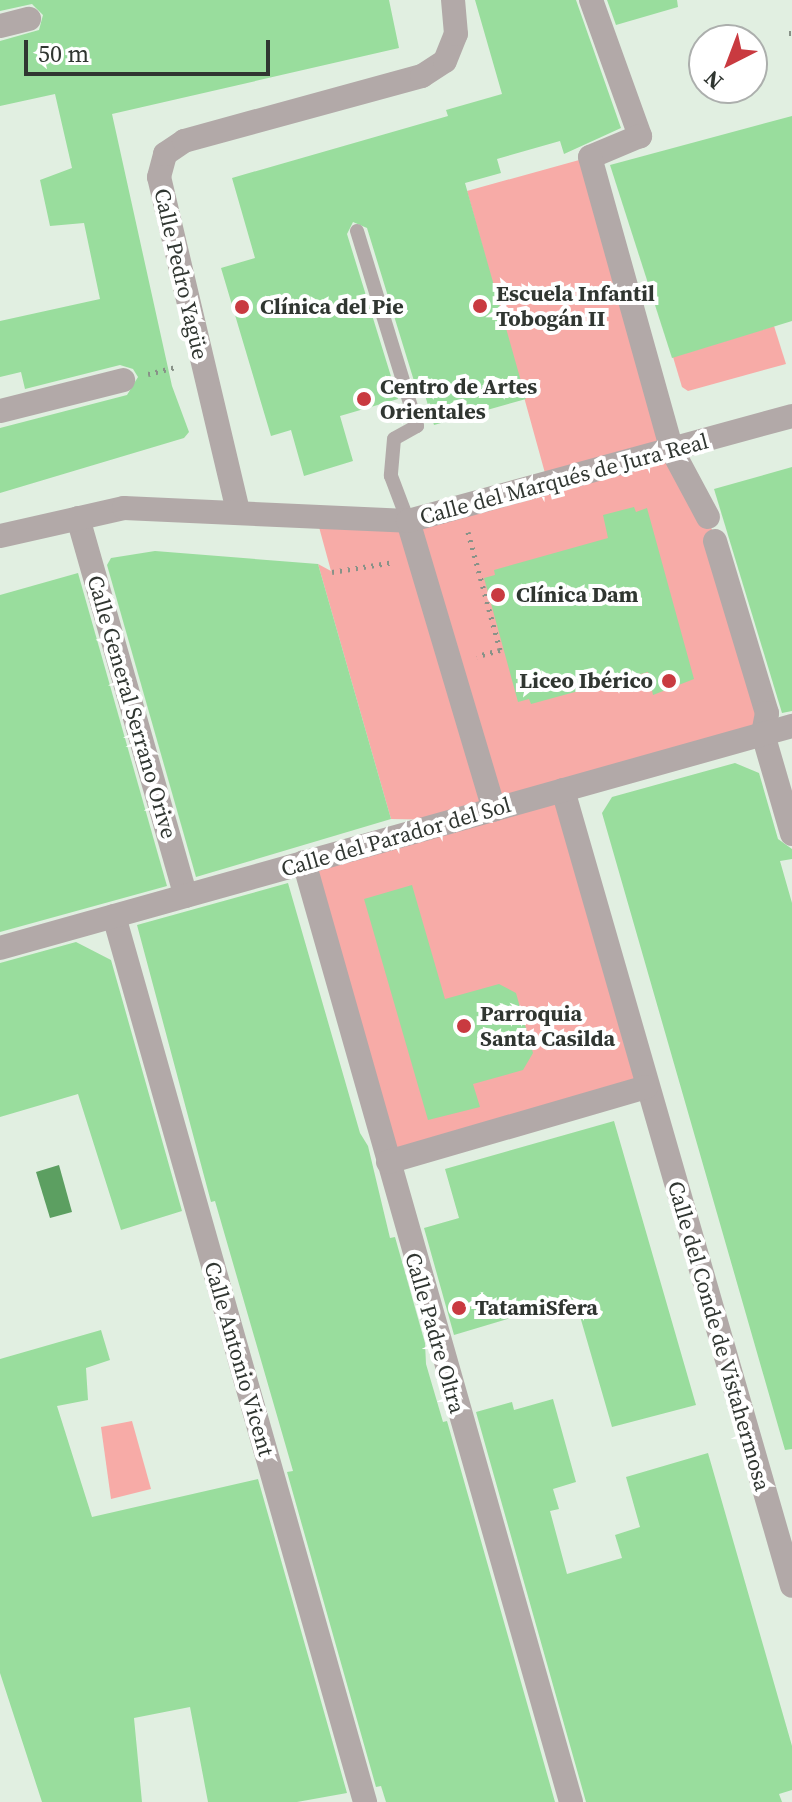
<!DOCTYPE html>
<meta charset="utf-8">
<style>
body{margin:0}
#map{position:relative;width:792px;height:1802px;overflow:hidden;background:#e1efe1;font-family:"Source Serif 4",serif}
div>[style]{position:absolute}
.green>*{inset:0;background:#f7aba7}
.water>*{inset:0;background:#5c9f61}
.building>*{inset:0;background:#99dd9d}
.path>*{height:5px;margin-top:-2.5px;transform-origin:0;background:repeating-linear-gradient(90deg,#889288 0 2px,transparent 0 8px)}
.lane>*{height:14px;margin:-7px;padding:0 7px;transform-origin:7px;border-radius:7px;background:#b2a9a8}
.street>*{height:24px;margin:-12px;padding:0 12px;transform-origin:12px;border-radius:12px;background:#b2a9a8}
.dots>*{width:22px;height:22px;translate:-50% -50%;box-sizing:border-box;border:4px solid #fff;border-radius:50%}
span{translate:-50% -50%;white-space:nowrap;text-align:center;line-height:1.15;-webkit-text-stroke:8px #fff;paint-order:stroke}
.street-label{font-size:22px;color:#303631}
.poi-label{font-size:22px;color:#303631;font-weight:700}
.left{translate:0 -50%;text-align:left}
.right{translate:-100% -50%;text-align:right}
.north{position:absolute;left:688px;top:24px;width:80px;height:80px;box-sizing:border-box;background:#fff;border:2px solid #acafad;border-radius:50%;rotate:222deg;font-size:22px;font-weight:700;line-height:32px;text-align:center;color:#303631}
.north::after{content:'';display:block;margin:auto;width:28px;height:36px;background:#c93a40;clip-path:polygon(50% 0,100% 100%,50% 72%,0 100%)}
.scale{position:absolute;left:24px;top:40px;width:246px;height:36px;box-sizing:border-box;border:4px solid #303631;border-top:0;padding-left:10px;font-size:24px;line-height:28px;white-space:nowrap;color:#303631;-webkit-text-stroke:6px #fff;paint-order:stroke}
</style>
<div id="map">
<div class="green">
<i style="clip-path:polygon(590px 157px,672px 450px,708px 517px,767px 713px,763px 734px,563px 790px,646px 1087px,388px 1162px,304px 862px,450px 820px,391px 819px,318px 564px,331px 571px,316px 516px,408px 521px,548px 484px,467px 191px)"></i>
<i style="clip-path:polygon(774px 326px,786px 364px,688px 391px,682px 387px,673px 357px)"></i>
<i style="clip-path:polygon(132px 1421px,151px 1489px,111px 1499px,101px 1427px)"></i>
</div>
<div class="water">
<i style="clip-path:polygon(59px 1165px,72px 1212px,50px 1218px,36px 1172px)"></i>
</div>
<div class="building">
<i style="clip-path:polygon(0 0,389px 0,399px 48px,112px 114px,172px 386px,189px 432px,184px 438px,0 493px,0 428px,127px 395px,138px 377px,133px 369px,120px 365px,25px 389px,21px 372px,0 377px,0 321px,100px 299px,84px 223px,50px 226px,40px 180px,72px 168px,55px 94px,0 106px,0 41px,39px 30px,43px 15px,32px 4px,0 11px)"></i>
<i style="clip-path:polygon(475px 0,576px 0,621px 128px,564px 154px,560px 141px,497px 159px,501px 173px,465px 183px,526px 399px,434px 425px,424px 392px,418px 394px,367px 228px,353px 222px,347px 234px,398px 399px,340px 416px,353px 461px,304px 476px,291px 430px,271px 436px,221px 268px,255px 258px,232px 178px,448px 116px,446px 110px,502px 94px)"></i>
<i style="clip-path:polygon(607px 0,677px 0,678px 7px,616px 25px)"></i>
<i style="clip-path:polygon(792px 116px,792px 321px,672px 358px,610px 165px)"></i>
<i style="clip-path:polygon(792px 467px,792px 711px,782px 713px,714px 489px)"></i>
<i style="clip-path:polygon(634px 507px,636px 512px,647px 508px,694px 679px,653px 695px,648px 672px,531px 704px,529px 699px,518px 702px,484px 578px,495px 575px,494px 570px,608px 538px,603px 515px)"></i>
<i style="clip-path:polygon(155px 551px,318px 564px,391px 819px,196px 877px,107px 565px,111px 558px)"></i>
<i style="clip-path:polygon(78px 573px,167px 886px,0 932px,0 595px)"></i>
<i style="clip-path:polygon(735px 763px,759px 773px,778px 839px,792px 849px,792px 859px,780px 861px,792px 903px,792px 1449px,785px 1450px,602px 813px,612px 797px)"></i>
<i style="clip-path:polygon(288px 883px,360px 1133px,368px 1146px,390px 1238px,395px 1237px,425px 1343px,426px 1364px,443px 1422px,447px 1421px,555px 1802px,386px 1802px,381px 1786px,376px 1787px,287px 1472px,293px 1471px,215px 1201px,211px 1202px,137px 925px)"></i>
<i style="clip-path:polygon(412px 885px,445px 999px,499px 984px,516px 993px,533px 1053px,523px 1070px,473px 1084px,480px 1107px,428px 1120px,364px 899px)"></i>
<i style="clip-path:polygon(76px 942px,111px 960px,182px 1211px,121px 1230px,78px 1094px,0 1117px,0 963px)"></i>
<i style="clip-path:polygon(614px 1121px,696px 1405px,612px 1427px,575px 1299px,454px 1335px,424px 1228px,459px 1218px,445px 1169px)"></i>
<i style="clip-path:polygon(101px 1330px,110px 1360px,86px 1368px,88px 1400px,57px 1406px,92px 1517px,258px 1479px,347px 1793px,297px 1802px,208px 1802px,190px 1707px,134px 1718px,142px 1802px,42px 1802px,0 1673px,0 1359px)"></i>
<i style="clip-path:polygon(553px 1399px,576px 1482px,553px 1489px,559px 1509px,550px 1511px,567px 1574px,622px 1558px,615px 1535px,640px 1527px,626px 1477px,708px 1453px,792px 1746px,792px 1790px,779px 1794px,782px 1802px,586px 1802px,476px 1412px,512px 1402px,514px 1410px)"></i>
</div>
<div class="path">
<i style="left:789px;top:33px;width:3px"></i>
<i style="left:148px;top:374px;width:30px;rotate:-14deg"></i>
<i style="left:468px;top:532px;width:122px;rotate:74.8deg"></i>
<i style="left:500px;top:650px;width:24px;rotate:165deg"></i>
<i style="left:332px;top:572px;width:63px;rotate:-9.2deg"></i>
</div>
<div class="lane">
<i style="left:357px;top:231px;width:204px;rotate:72.9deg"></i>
<i style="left:417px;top:426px;width:26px;rotate:151deg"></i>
<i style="left:394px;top:439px;width:37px;rotate:95deg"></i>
<i style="left:391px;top:476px;width:48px;rotate:69.3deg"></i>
</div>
<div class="street">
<i style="left:591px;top:0;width:145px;rotate:70.2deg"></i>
<i style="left:640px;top:136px;width:54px;rotate:157.2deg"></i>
<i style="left:590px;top:157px;width:304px;rotate:74.4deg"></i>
<i style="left:672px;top:450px;width:76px;rotate:61.8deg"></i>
<i style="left:0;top:26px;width:30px;rotate:-14deg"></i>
<i style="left:0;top:411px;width:127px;rotate:-14.1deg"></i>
<i style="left:238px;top:511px;width:343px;rotate:-103.3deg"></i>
<i style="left:159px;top:177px;width:24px;rotate:-75deg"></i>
<i style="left:165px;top:154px;width:23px;rotate:-34deg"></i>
<i style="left:184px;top:141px;width:247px;rotate:-15.3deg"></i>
<i style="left:422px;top:76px;width:27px;rotate:-33deg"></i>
<i style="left:445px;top:61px;width:29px;rotate:-68deg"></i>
<i style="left:456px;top:34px;width:34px;rotate:-95deg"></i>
<i style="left:78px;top:518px;width:393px;rotate:74.1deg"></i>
<i style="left:408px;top:521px;width:301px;rotate:73.4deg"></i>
<i style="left:0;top:536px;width:127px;rotate:-12.7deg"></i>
<i style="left:124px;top:508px;width:284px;rotate:2.6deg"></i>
<i style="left:408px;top:521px;width:398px;rotate:-15.3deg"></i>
<i style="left:715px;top:541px;width:180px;rotate:73.2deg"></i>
<i style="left:767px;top:713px;width:21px;rotate:101deg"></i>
<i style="left:763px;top:734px;width:104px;rotate:73.8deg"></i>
<i style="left:563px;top:790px;width:828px;rotate:73.95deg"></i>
<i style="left:304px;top:862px;width:977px;rotate:74.14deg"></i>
<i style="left:114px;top:916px;width:921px;rotate:74.18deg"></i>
<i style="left:0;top:948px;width:823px;rotate:-15.66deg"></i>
<i style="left:388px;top:1162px;width:269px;rotate:-16.2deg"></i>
</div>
<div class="dots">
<i style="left:480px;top:306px;background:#c93a40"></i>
<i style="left:242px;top:307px;background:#c93a40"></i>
<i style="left:364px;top:399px;background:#c93a40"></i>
<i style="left:498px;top:595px;background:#c93a40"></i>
<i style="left:669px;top:681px;background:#c93a40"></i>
<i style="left:464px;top:1026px;background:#c93a40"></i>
<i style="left:459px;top:1308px;background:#c93a40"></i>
</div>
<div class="street-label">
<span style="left:181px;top:274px;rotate:77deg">Calle Pedro Yagüe</span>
<span style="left:564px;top:479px;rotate:-15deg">Calle del Marqués de Jura Real</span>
<span style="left:132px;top:707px;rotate:74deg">Calle General Serrano Orive</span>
<span style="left:396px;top:837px;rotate:-16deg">Calle del Parador del Sol</span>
<span style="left:435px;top:1333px;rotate:74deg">Calle Padre Oltra</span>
<span style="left:719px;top:1336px;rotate:74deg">Calle del Conde de Vistahermosa</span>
<span style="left:239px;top:1359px;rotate:74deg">Calle Antonio Vicent</span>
</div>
<div class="poi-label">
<span class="left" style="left:496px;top:306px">Escuela Infantil<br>Tobogán II</span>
<span class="left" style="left:260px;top:307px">Clínica del Pie</span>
<span class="left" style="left:380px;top:399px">Centro de Artes<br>Orientales</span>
<span class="left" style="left:516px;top:595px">Clínica Dam</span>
<span class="right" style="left:653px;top:681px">Liceo Ibérico</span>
<span class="left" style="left:480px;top:1026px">Parroquia<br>Santa Casilda</span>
<span class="left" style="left:475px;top:1308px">TatamiSfera</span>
</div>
<div class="north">N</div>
<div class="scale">50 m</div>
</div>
